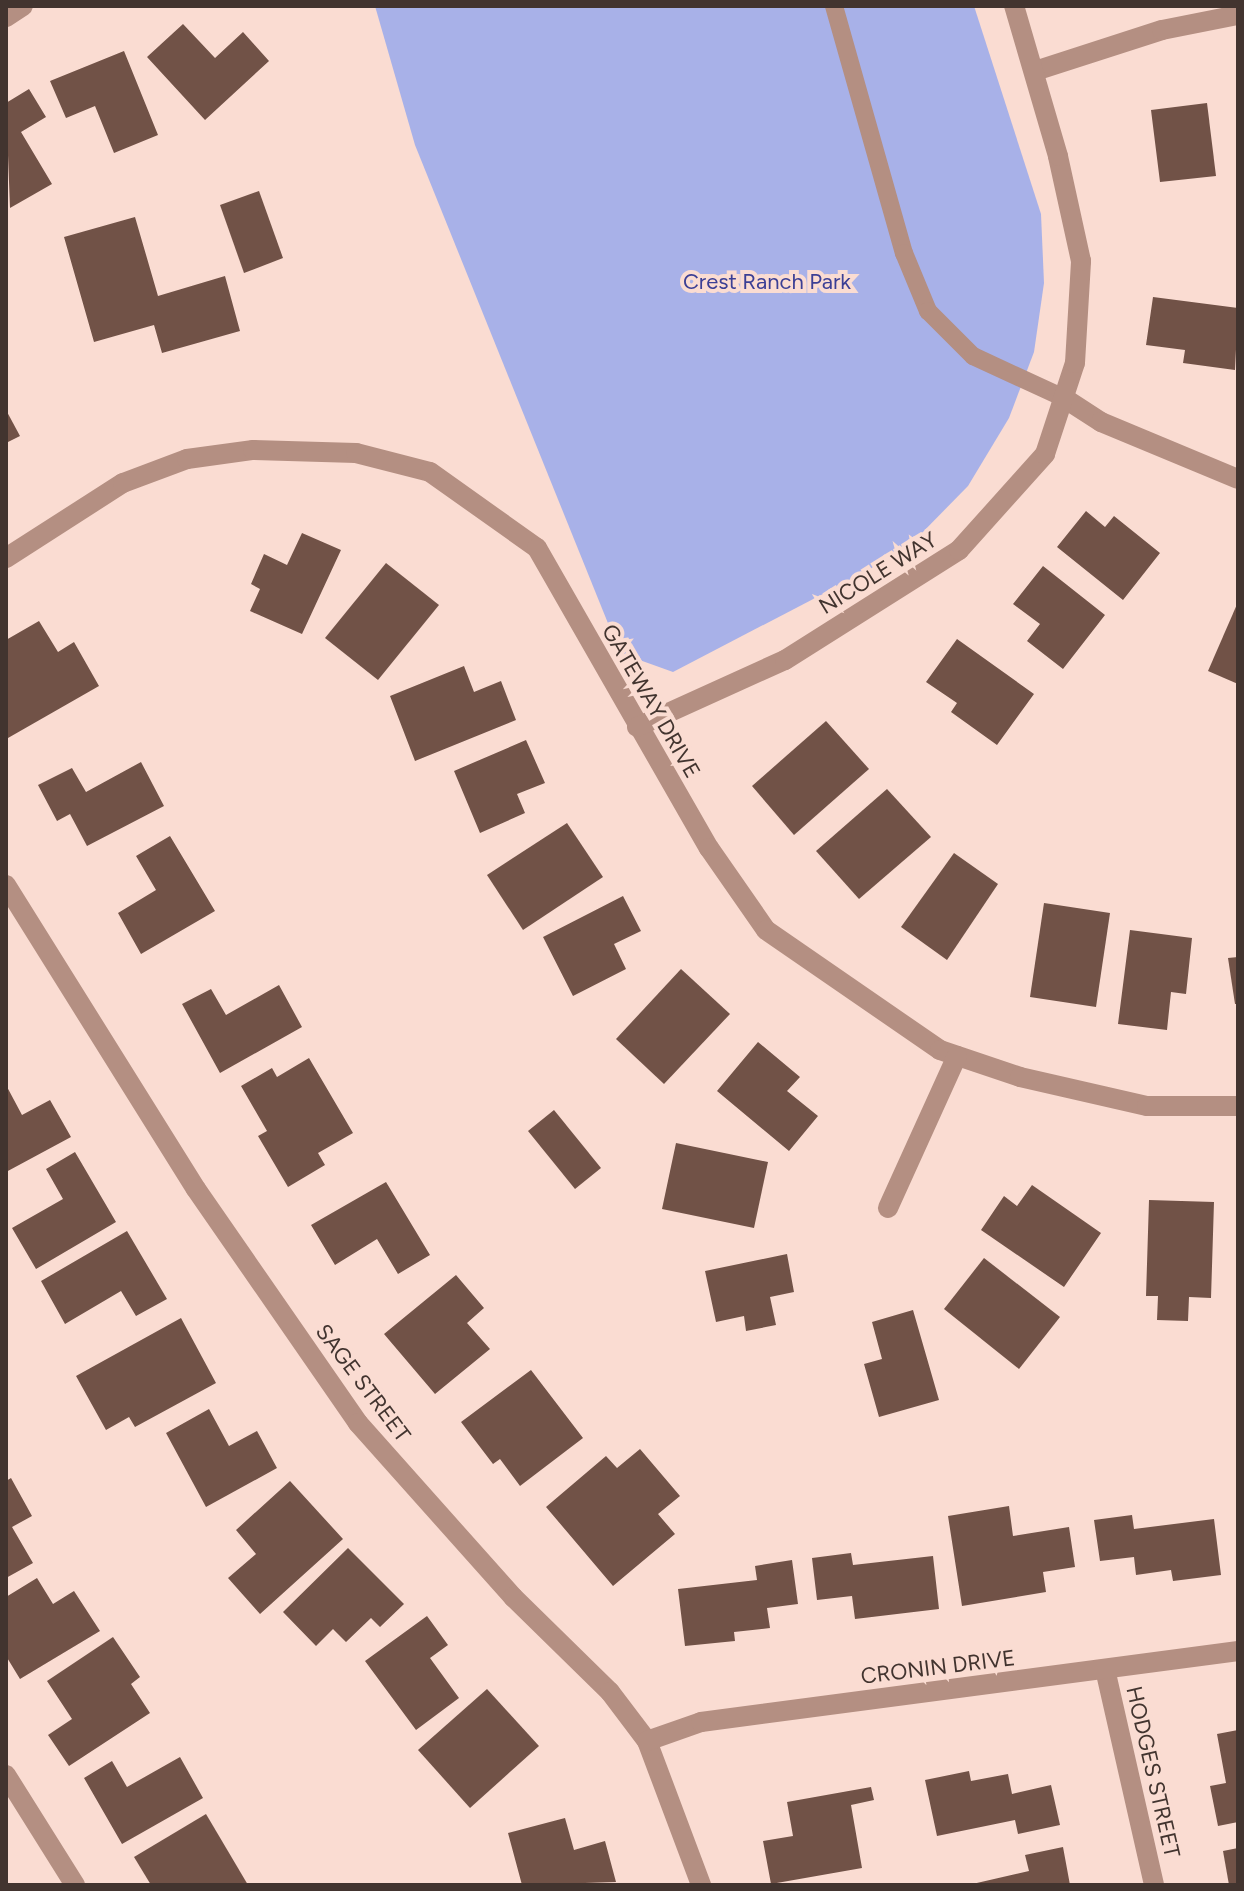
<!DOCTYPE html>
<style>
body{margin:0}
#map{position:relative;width:1244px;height:1891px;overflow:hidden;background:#fadcd2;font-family:Figtree,sans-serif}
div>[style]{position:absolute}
.green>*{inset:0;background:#a8b1e8}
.building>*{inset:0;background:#715247}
.service>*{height:18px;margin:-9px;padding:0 9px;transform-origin:9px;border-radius:9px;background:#b48f82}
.minor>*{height:20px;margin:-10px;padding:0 10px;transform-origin:10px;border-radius:10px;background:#b48f82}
span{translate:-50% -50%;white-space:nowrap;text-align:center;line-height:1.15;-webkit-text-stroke:8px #fadcd2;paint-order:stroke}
.park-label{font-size:22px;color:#3b3f95}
.street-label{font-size:22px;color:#42342f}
.frame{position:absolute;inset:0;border:8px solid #42342f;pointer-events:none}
</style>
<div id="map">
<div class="green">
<i style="clip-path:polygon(375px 6px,974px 6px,1041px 214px,1044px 283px,1034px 352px,1009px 418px,968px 486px,917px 538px,867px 571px,673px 672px,620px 653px,415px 145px)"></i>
</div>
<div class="building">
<i style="clip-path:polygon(183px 24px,215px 58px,243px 32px,269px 61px,205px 120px,147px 57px)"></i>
<i style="clip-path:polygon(124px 51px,158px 135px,114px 153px,95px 106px,66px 118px,50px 81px)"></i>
<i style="clip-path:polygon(29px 89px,46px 117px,21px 132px,52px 184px,10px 208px,6px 103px)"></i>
<i style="clip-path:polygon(1207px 103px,1216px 176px,1160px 182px,1151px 110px)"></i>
<i style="clip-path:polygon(259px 191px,283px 258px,244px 273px,220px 205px)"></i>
<i style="clip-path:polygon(135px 217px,158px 296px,225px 276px,240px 331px,162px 353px,154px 325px,94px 342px,64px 237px)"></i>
<i style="clip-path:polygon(1153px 297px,1238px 308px,1235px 370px,1183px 363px,1185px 350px,1146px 345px)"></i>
<i style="clip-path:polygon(6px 410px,20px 436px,6px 443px)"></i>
<i style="clip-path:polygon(1086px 511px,1105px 527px,1114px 516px,1160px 553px,1123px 600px,1057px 547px)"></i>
<i style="clip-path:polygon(302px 533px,341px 550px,302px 634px,250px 611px,260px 589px,251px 584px,264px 554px,287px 565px)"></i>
<i style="clip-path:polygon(386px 563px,439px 605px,378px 680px,325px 638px)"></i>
<i style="clip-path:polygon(1043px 566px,1105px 615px,1063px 669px,1027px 641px,1040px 624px,1013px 604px)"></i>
<i style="clip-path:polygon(1238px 602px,1238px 684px,1208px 671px)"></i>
<i style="clip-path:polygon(39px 621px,58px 652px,74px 642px,99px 686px,8px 738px,6px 640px)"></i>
<i style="clip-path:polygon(957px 639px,1034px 694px,997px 745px,951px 712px,957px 703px,926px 682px)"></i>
<i style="clip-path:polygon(464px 666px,474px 692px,501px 681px,516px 720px,415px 761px,390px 696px)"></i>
<i style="clip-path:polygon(826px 721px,869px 769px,794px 835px,752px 786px)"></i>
<i style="clip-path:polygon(526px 740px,545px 783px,517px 794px,525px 813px,480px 833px,454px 771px)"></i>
<i style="clip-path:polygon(141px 762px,164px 806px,87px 846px,70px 814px,57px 821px,38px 785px,72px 768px,86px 792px)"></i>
<i style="clip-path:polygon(887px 789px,931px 837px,859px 899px,816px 851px)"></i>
<i style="clip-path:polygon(567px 823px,603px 877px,523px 930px,487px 875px)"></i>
<i style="clip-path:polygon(170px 836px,215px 911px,141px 954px,118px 913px,156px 890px,136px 856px)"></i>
<i style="clip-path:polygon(954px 853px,998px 884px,947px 960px,901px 927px)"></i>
<i style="clip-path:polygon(623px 896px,641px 931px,614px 944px,626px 969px,573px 996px,543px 937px)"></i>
<i style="clip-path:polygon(1044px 903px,1110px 913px,1096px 1007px,1030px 997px)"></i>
<i style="clip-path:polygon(1130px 930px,1192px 938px,1186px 994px,1171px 992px,1167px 1030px,1118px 1024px)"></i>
<i style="clip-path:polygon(1238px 957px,1238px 1004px,1235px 1004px,1228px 958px)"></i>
<i style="clip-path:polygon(681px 969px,730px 1014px,664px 1084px,616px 1039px)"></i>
<i style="clip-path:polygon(279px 985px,302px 1027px,220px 1073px,182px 1004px,211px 989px,226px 1015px)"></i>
<i style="clip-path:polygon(758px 1042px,800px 1077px,787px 1091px,818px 1116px,789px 1151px,717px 1091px)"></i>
<i style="clip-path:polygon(309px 1058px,353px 1133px,318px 1153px,325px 1165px,288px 1187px,258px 1136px,267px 1131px,241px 1086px,272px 1068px,277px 1077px)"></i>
<i style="clip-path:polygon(6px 1085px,22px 1115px,50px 1100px,71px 1137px,6px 1172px)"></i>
<i style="clip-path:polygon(554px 1110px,601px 1168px,575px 1189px,528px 1131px)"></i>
<i style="clip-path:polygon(676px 1143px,768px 1162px,754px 1228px,662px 1209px)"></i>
<i style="clip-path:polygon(75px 1152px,116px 1222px,36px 1269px,12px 1228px,63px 1199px,46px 1169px)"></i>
<i style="clip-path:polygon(386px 1182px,430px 1255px,398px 1274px,377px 1239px,335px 1265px,311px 1225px)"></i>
<i style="clip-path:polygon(1032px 1185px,1101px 1233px,1064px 1287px,981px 1230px,1004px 1196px,1017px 1206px)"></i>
<i style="clip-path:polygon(1149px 1200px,1214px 1202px,1211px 1298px,1189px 1297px,1188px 1321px,1157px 1320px,1158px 1296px,1146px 1296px)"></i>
<i style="clip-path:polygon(127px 1231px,167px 1299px,136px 1316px,121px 1291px,65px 1324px,41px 1281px)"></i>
<i style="clip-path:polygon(787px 1254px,794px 1292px,770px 1297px,776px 1325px,746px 1331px,744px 1316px,716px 1322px,705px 1271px)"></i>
<i style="clip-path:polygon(984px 1258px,1060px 1317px,1019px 1369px,944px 1309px)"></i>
<i style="clip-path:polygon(456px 1275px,484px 1308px,467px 1323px,490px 1349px,435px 1394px,384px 1334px)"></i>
<i style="clip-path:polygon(913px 1310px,939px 1400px,879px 1417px,864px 1364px,882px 1359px,872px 1322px)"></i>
<i style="clip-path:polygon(181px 1318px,216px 1383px,135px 1427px,129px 1417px,106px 1430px,76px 1376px)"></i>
<i style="clip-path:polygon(531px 1370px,583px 1438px,520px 1486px,500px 1459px,493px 1464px,461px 1422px)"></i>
<i style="clip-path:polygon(209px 1409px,229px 1446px,257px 1431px,277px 1468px,206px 1507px,166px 1433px)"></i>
<i style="clip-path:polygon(640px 1449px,680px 1496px,658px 1514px,675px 1534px,613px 1586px,546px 1507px,606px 1456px,617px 1468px)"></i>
<i style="clip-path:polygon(11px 1478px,32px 1516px,12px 1527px,33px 1563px,6px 1578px,6px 1481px)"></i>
<i style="clip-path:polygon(290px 1481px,343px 1539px,260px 1614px,228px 1578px,256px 1554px,236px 1530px)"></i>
<i style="clip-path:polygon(1009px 1506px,1013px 1536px,1069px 1527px,1075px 1567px,1043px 1572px,1046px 1592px,962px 1606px,948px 1516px)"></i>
<i style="clip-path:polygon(1132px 1515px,1134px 1529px,1214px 1519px,1221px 1575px,1173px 1581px,1171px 1570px,1136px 1575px,1134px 1557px,1100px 1561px,1094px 1520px)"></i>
<i style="clip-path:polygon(348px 1548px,404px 1604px,380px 1627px,371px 1618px,346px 1642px,333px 1629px,316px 1646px,283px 1612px)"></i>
<i style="clip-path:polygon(851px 1553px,853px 1565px,933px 1556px,939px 1609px,855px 1619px,852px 1596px,817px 1600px,812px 1558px)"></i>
<i style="clip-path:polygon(792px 1560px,798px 1604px,767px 1608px,770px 1628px,734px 1632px,735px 1641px,685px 1646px,678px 1589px,757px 1580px,755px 1566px)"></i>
<i style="clip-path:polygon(37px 1578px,53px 1604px,74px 1591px,100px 1631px,20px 1679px,6px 1656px,6px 1597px)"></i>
<i style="clip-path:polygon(427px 1616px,448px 1645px,430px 1658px,459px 1698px,416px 1730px,365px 1661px)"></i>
<i style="clip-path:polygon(113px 1637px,140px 1677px,131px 1684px,150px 1713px,69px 1766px,48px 1735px,72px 1719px,47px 1681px)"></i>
<i style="clip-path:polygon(487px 1689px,539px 1746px,470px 1808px,418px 1750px)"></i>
<i style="clip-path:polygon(1238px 1730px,1238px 1822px,1218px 1826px,1210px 1786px,1226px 1783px,1217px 1734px)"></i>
<i style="clip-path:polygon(180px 1757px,203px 1798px,122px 1844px,84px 1778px,112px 1761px,127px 1787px)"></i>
<i style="clip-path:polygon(969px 1771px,971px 1781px,1008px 1774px,1012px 1794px,1051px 1785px,1060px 1825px,1018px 1834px,1015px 1820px,937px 1836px,925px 1780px)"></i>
<i style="clip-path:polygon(871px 1787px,874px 1800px,851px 1805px,862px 1868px,771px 1884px,763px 1841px,793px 1836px,787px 1802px)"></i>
<i style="clip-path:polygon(206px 1814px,248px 1885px,151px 1885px,134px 1857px)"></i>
<i style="clip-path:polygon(565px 1818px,574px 1850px,605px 1841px,616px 1882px,522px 1885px,508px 1833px)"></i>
<i style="clip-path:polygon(1063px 1847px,1070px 1885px,968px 1885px,1029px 1871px,1025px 1855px)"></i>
<i style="clip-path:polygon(1238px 1848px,1238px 1885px,1229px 1885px,1223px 1851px)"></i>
</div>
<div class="service">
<i style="left:834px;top:6px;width:257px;rotate:74.2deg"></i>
<i style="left:904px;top:253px;width:63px;rotate:67.5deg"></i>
<i style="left:928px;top:311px;width:64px;rotate:45deg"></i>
<i style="left:973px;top:356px;width:100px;rotate:24.8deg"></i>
</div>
<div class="minor">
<i style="left:6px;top:17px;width:20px;rotate:-33deg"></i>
<i style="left:1035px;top:71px;width:133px;rotate:-17.9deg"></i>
<i style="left:1162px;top:30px;width:77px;rotate:-11.2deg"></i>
<i style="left:1064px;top:398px;width:44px;rotate:33deg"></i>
<i style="left:1101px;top:422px;width:148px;rotate:22.6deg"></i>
<i style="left:6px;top:558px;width:139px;rotate:-32.7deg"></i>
<i style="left:123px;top:483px;width:68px;rotate:-20.6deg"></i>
<i style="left:187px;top:459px;width:67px;rotate:-7.8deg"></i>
<i style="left:253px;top:450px;width:103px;rotate:1.7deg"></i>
<i style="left:356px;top:453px;width:76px;rotate:14.4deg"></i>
<i style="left:430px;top:472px;width:131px;rotate:35.4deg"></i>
<i style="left:537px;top:548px;width:346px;rotate:60.2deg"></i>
<i style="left:709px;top:848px;width:100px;rotate:55.2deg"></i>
<i style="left:766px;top:930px;width:211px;rotate:34.6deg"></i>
<i style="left:940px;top:1050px;width:84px;rotate:18.6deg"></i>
<i style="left:1020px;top:1077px;width:130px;rotate:12.9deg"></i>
<i style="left:1147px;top:1106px;width:91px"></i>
<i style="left:637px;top:727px;width:162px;rotate:-24.4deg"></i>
<i style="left:785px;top:660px;width:206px;rotate:-32.3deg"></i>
<i style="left:959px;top:550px;width:129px;rotate:-48.1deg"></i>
<i style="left:1045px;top:454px;width:96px;rotate:-71.8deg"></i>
<i style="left:1075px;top:363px;width:102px;rotate:-86.6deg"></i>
<i style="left:1081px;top:261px;width:107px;rotate:-102.4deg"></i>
<i style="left:1058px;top:156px;width:156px;rotate:-106.3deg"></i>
<i style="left:6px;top:885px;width:358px;rotate:58deg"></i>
<i style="left:196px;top:1189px;width:285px;rotate:55.3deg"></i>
<i style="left:358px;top:1423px;width:233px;rotate:48.3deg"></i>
<i style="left:513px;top:1597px;width:136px;rotate:44.4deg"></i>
<i style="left:610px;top:1692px;width:61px;rotate:52.9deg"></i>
<i style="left:647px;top:1741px;width:154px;rotate:69.4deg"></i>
<i style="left:888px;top:1208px;width:167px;rotate:-65.6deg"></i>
<i style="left:1105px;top:1669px;width:221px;rotate:77.2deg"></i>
<i style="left:647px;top:1741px;width:57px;rotate:-19.4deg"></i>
<i style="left:701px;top:1722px;width:542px;rotate:-7.53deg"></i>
<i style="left:6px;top:1775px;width:130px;rotate:57.9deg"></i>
</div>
<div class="park-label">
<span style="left:767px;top:282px">Crest Ranch Park</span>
</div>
<div class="street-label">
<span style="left:878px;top:573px;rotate:-32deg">NICOLE WAY</span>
<span style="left:651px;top:701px;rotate:60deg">GATEWAY DRIVE</span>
<span style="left:363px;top:1383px;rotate:53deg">SAGE STREET</span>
<span style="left:938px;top:1667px;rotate:-7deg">CRONIN DRIVE</span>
<span style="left:1153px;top:1772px;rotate:77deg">HODGES STREET</span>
</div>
<div class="frame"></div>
</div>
